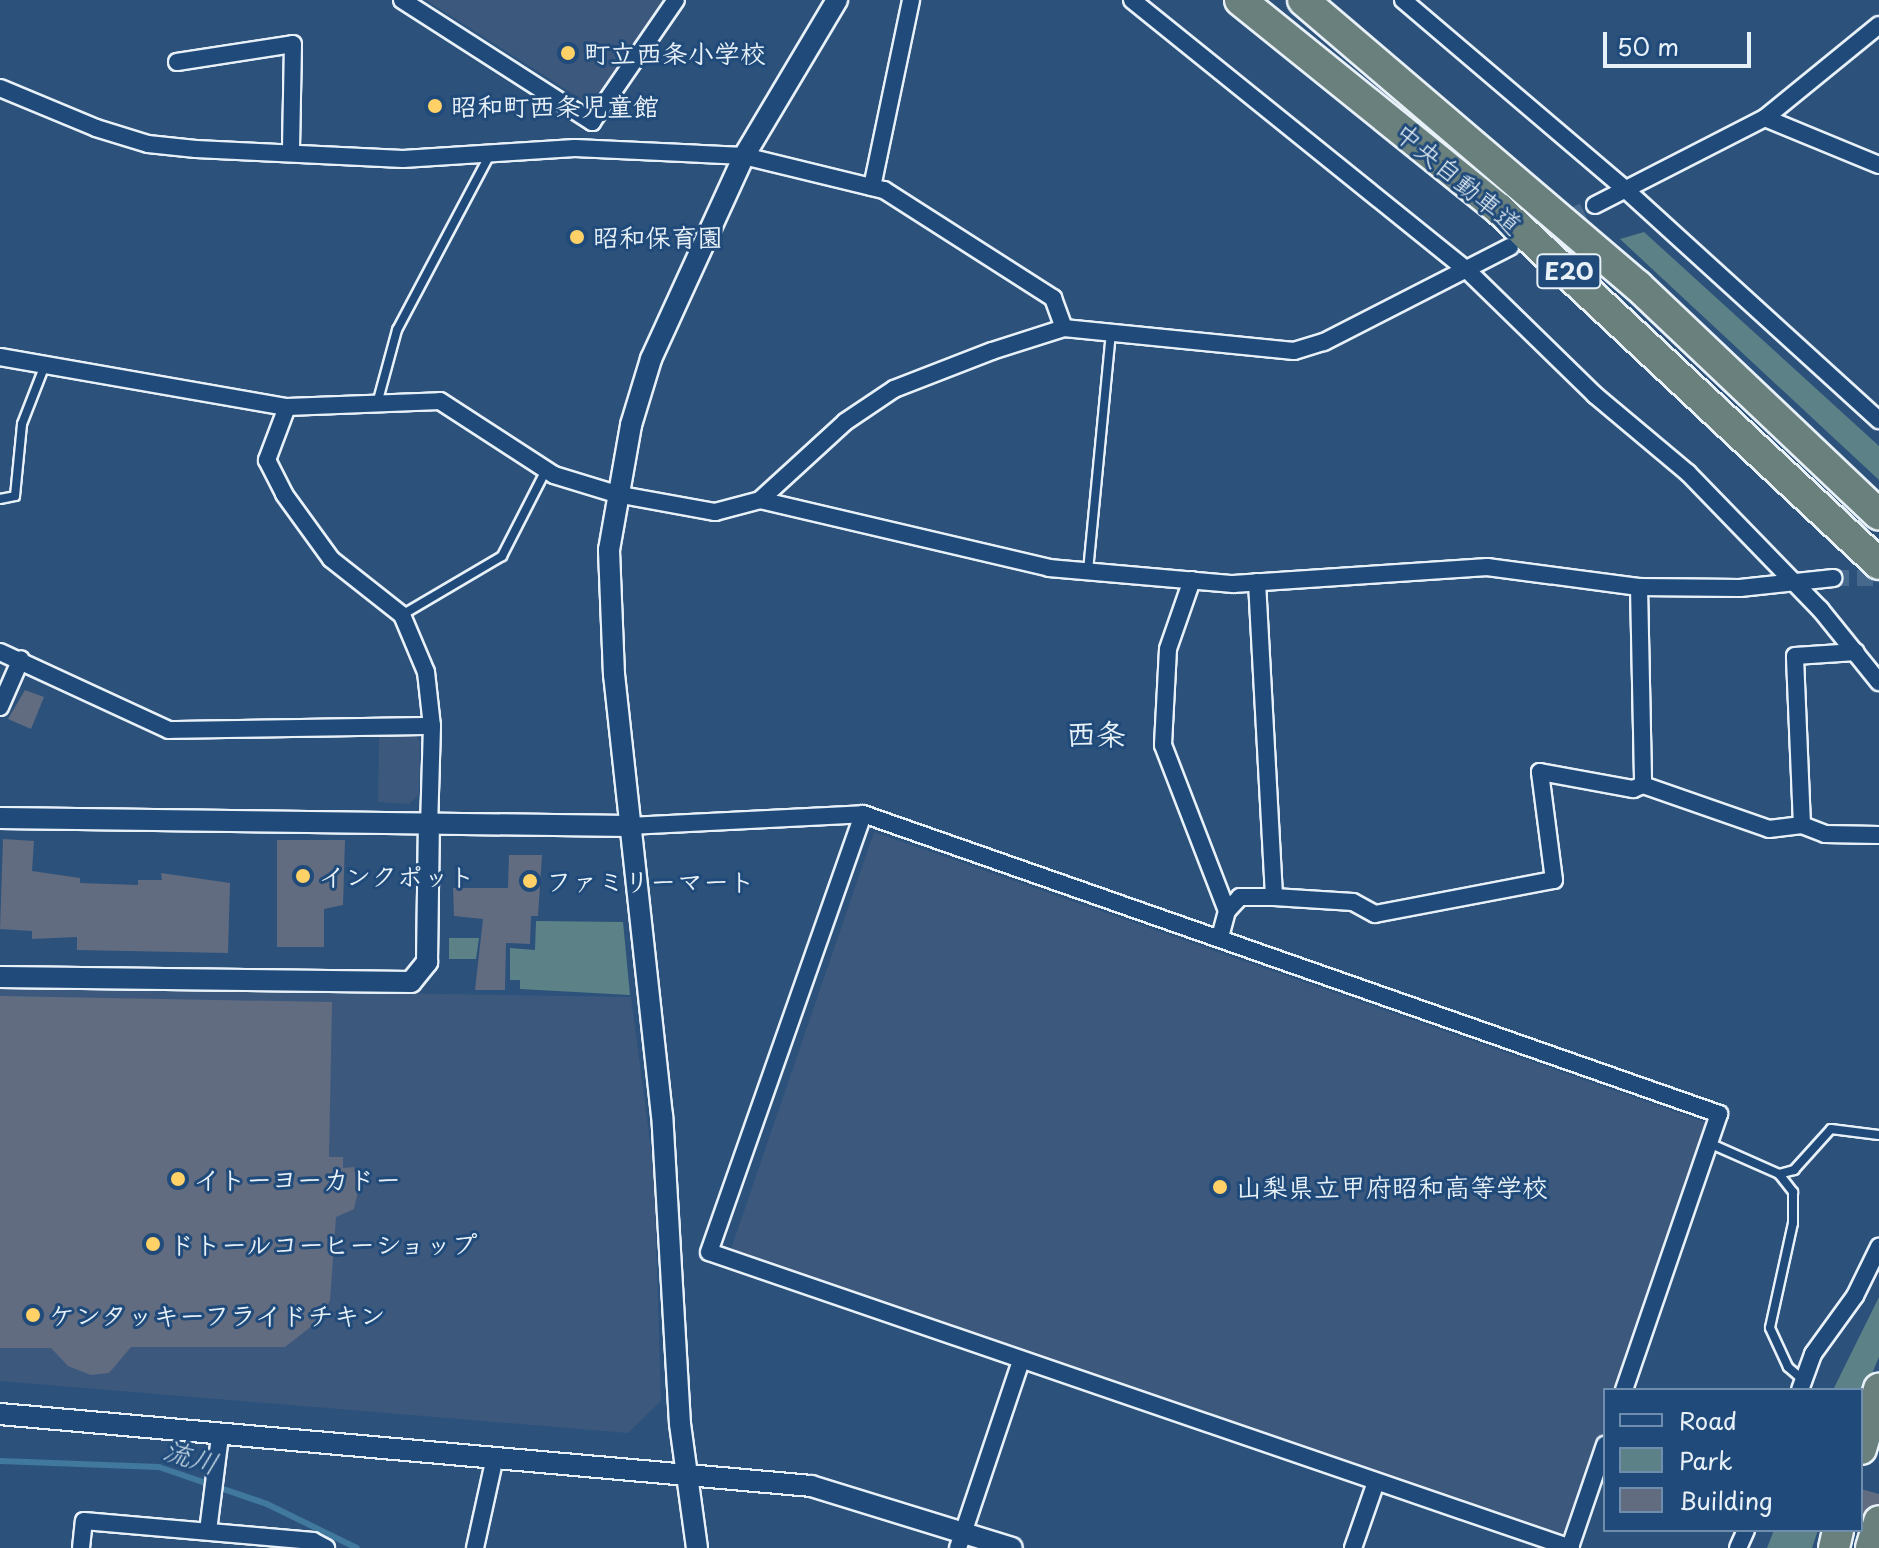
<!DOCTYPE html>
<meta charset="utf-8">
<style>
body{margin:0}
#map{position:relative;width:1879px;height:1548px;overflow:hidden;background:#2c517b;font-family:"Playpen Sans","Klee One",sans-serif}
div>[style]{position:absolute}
.built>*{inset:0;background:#3c597d}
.green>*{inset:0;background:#5c8288}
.stream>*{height:6px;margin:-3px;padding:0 3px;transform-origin:3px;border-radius:3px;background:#41789d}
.building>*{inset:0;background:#616c81}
.minor-tunnel>*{height:16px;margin-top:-8px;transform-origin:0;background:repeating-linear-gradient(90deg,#48698e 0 16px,transparent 0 24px)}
.roads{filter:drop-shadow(2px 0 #e8f1f8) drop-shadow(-2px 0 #e8f1f8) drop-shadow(0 2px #e8f1f8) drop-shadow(0 -2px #e8f1f8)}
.service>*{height:8px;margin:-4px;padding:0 4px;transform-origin:4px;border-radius:4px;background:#1f4a7a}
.minor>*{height:16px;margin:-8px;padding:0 8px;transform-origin:8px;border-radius:8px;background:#1f4a7a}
.tertiary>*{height:20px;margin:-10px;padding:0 10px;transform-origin:10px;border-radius:10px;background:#1f4a7a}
.motorway>*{height:30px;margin:-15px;padding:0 15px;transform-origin:15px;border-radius:15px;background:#6a807d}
.dots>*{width:22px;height:22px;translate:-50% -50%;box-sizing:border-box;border:4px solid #1f4a7a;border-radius:50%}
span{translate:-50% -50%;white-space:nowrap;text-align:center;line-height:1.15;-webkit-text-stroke:6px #1f4a7a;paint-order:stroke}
.shield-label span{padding:2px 6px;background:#1f4a7a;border:2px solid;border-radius:6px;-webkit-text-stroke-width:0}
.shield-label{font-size:24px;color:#e8f1f8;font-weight:700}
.poi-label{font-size:26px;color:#e8f1f8;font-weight:700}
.left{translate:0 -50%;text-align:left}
.street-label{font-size:26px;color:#e8f1f8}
.water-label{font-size:28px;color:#cfdfea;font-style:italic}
.quarter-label{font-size:30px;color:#e8f1f8;font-weight:700}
.legend{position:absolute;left:1603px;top:1388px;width:260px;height:144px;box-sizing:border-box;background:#1f4a7a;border:2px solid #6f8dac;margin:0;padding:10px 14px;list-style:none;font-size:24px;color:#e8f1f8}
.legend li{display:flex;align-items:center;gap:16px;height:40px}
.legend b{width:40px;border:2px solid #6f8dac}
.scale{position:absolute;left:1603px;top:32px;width:148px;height:36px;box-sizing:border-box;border:4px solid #e8f1f8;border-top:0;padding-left:10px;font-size:24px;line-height:28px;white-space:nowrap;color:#e8f1f8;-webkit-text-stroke:6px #1f4a7a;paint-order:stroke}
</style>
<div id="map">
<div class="built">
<i style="clip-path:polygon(426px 0,663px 0,592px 106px)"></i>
<i style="clip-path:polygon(379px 734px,415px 734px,420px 742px,419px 795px,409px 804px,378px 802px)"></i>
<i style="clip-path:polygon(874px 832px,1710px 1124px,1619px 1390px,1605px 1390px,1605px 1433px,1569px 1539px,756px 1263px,731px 1249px)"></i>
<i style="clip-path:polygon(0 987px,631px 997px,654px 1172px,661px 1401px,628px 1433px,0 1381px)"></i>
</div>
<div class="green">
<i style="clip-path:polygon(1644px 232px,1879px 446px,1879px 480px,1620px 239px)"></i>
<i style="clip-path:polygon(536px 921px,623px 922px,630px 995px,520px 989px,520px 980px,510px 980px,510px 948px,535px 950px)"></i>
<i style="clip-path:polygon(449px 938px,479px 938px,476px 959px,449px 959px)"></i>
<i style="clip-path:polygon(1879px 1297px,1879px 1357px,1861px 1400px,1861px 1390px,1833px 1390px)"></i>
<i style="clip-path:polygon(1774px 1530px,1818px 1530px,1812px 1548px,1767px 1548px)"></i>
</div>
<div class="stream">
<i style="left:0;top:1461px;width:159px;rotate:2.2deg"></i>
<i style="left:159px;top:1467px;width:114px;rotate:18.9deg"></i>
<i style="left:267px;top:1504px;width:100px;rotate:26.1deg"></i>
</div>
<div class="building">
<i style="clip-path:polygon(25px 690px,44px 697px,31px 729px,8px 719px)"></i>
<i style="clip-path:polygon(3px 839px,34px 841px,32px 871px,80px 878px,80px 883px,138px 885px,138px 880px,162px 880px,161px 873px,230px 883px,228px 953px,77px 950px,77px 937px,32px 939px,32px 931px,0 929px)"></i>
<i style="clip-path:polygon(277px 840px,345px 840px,343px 905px,324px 909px,324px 947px,277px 947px)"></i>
<i style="clip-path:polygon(509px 855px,542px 855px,538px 916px,531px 916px,530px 944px,506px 943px,505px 990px,475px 990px,483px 919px,454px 916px,453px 888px,508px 888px)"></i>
<i style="clip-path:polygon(0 996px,332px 1002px,329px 1157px,343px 1157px,343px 1168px,354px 1167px,358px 1191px,354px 1209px,336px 1217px,330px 1300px,322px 1318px,285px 1347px,131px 1347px,109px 1373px,91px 1375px,68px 1366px,51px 1348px,0 1348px)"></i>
<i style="clip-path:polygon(1861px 1489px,1879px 1494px,1879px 1504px,1861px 1518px)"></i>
</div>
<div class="minor-tunnel">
<i style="left:1526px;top:239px;width:77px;rotate:-26.2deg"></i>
<i style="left:1833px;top:578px;width:46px"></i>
</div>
<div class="roads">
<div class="service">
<i style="left:378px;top:400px;width:73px;rotate:-74.8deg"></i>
<i style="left:397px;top:330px;width:199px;rotate:-62.1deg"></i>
<i style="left:0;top:499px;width:15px;rotate:-11deg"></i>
<i style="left:15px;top:496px;width:72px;rotate:-84.4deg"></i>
<i style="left:22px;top:424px;width:63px;rotate:-68.7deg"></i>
<i style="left:1088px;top:571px;width:239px;rotate:-84.5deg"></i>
<i style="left:402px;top:615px;width:116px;rotate:-30.5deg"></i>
<i style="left:502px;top:556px;width:97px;rotate:-62.9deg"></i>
<i style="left:1709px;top:1143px;width:77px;rotate:23.9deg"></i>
<i style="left:1779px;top:1174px;width:16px;rotate:-15deg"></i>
<i style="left:1794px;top:1170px;width:55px;rotate:-47.9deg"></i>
<i style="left:1831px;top:1129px;width:48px;rotate:7.1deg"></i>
<i style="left:1779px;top:1174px;width:23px;rotate:52deg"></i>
<i style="left:1793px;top:1192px;width:31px;rotate:90deg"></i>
<i style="left:1793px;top:1223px;width:107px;rotate:102.4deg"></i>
<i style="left:1770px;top:1328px;width:43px;rotate:65.2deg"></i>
<i style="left:1788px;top:1367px;width:18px;rotate:41deg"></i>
</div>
<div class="minor">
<i style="left:402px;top:0;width:226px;rotate:32.7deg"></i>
<i style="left:592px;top:122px;width:148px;rotate:-55.5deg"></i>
<i style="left:1132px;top:0;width:430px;rotate:38.9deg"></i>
<i style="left:1467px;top:270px;width:179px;rotate:44.3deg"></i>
<i style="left:1595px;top:395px;width:121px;rotate:40deg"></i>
<i style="left:1688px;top:473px;width:190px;rotate:45.9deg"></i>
<i style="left:1820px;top:609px;width:94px;rotate:51.1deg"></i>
<i style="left:1403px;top:0;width:293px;rotate:40.4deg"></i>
<i style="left:1626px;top:190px;width:342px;rotate:42.3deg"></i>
<i style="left:177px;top:62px;width:117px;rotate:-8.8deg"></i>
<i style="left:293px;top:44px;width:109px;rotate:91.1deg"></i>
<i style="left:0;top:88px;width:104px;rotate:22.6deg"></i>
<i style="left:96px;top:128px;width:54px;rotate:17.1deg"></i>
<i style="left:148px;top:144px;width:48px;rotate:5.9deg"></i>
<i style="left:196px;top:149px;width:207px;rotate:2.8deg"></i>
<i style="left:403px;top:159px;width:172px;rotate:-3.7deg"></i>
<i style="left:575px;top:148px;width:169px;rotate:2.7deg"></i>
<i style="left:744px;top:156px;width:144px;rotate:13.7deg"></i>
<i style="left:884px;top:190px;width:201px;rotate:32.6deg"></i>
<i style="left:1053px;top:298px;width:32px;rotate:70deg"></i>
<i style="left:1765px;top:118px;width:123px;rotate:22.4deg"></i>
<i style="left:872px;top:187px;width:191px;rotate:-78.2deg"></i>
<i style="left:1595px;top:205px;width:191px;rotate:-27.1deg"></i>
<i style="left:1765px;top:118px;width:147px;rotate:-39.2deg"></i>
<i style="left:0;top:357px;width:291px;rotate:9.9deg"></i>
<i style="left:287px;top:407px;width:153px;rotate:-2.2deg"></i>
<i style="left:440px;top:401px;width:136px;rotate:33deg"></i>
<i style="left:554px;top:475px;width:65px;rotate:17deg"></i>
<i style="left:616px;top:494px;width:101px;rotate:10.3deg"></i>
<i style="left:715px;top:512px;width:47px;rotate:-14.9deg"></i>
<i style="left:760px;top:500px;width:297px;rotate:13.2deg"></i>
<i style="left:1049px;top:568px;width:185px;rotate:5deg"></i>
<i style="left:1233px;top:584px;width:255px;rotate:-3.8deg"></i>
<i style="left:1487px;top:567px;width:153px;rotate:7.5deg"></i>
<i style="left:1639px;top:587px;width:101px;rotate:0.6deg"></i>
<i style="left:1740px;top:588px;width:94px;rotate:-6.1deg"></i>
<i style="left:287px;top:407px;width:57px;rotate:110.7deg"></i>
<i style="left:267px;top:460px;width:38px;rotate:63deg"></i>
<i style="left:284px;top:494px;width:80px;rotate:54.1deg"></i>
<i style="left:331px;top:559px;width:90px;rotate:38.3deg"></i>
<i style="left:402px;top:615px;width:62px;rotate:67.2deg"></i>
<i style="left:426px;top:672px;width:54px;rotate:83.7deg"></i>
<i style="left:432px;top:726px;width:100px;rotate:91.7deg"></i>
<i style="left:760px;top:500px;width:115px;rotate:-42.5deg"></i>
<i style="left:845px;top:422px;width:59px;rotate:-34deg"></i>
<i style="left:894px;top:389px;width:105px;rotate:-21.2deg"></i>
<i style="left:992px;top:351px;width:76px;rotate:-17.7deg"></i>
<i style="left:1064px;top:328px;width:231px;rotate:5.7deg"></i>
<i style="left:1294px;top:351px;width:31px;rotate:-17deg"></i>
<i style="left:1324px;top:342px;width:209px;rotate:-27.1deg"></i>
<i style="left:1192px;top:580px;width:73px;rotate:109.2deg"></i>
<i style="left:1168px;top:649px;width:96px;rotate:93deg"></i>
<i style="left:1163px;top:745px;width:178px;rotate:68.9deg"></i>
<i style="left:1227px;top:911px;width:28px;rotate:105deg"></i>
<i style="left:1257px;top:582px;width:315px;rotate:86.9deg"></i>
<i style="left:1639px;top:587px;width:198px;rotate:88.8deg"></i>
<i style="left:0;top:652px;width:186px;rotate:24.8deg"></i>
<i style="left:169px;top:730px;width:263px;rotate:-0.9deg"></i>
<i style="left:0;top:707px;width:52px;rotate:-66.4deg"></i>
<i style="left:1802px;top:825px;width:25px;rotate:21deg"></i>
<i style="left:1825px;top:834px;width:54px;rotate:1.1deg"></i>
<i style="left:629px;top:826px;width:234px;rotate:-2.9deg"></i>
<i style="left:1227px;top:911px;width:19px;rotate:-47deg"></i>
<i style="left:1240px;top:897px;width:34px"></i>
<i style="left:1274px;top:897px;width:79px;rotate:3.6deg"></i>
<i style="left:1353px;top:902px;width:25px;rotate:29deg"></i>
<i style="left:1375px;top:914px;width:182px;rotate:-10.8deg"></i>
<i style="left:1554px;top:880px;width:109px;rotate:-97.4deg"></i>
<i style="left:1540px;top:772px;width:95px;rotate:10.4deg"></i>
<i style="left:1633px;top:789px;width:11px;rotate:-22deg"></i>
<i style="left:1643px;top:785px;width:133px;rotate:19.2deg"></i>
<i style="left:1769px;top:829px;width:33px;rotate:-7deg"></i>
<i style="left:1802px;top:825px;width:169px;rotate:-92.4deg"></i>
<i style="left:1795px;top:656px;width:61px;rotate:-3.8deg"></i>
<i style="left:1800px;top:1390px;width:38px;rotate:-70deg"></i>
<i style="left:1813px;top:1354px;width:72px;rotate:-54.1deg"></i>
<i style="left:1855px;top:1296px;width:55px;rotate:-63.9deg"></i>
<i style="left:208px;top:1531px;width:96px;rotate:-82.8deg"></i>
<i style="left:1570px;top:1547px;width:108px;rotate:-71.1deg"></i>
<i style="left:81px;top:1548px;width:27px;rotate:-84deg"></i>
<i style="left:84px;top:1521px;width:230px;rotate:5deg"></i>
<i style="left:313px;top:1541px;width:15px;rotate:28deg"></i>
<i style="left:475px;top:1548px;width:93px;rotate:-77.6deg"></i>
<i style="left:958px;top:1548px;width:197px;rotate:-71.4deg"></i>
<i style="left:1353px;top:1548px;width:70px;rotate:-70.8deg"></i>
<i style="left:1571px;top:1548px;width:911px;rotate:-161.05deg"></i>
<i style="left:709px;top:1252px;width:464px;rotate:-70.6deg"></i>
<i style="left:863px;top:814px;width:907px;rotate:19.31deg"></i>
<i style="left:1719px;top:1114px;width:292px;rotate:109deg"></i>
<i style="left:1738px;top:1548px;width:20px;rotate:-66deg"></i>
</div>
<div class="tertiary">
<i style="left:0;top:818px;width:629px;rotate:0.73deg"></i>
<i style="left:0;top:977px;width:411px;rotate:0.7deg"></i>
<i style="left:411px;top:982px;width:26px;rotate:-51deg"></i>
<i style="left:427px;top:962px;width:136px;rotate:-89.2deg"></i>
<i style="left:0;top:1414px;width:814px;rotate:5.07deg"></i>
<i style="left:811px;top:1486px;width:210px;rotate:17.1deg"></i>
<i style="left:697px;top:1548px;width:125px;rotate:-97.8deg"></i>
<i style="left:680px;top:1424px;width:309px;rotate:-93.3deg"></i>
<i style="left:662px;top:1116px;width:444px;rotate:-96.2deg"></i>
<i style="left:614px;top:675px;width:125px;rotate:-92.3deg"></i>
<i style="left:609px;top:550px;width:127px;rotate:-80deg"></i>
<i style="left:631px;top:425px;width:69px;rotate:-73.1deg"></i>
<i style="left:651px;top:359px;width:223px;rotate:-65.4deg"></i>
<i style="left:744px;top:156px;width:182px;rotate:-59.2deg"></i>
</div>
<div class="motorway">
<i style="left:1240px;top:0;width:333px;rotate:38.9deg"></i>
<i style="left:1499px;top:209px;width:520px;rotate:43.05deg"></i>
<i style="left:1303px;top:0;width:440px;rotate:40.5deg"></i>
<i style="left:1638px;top:286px;width:332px;rotate:43.5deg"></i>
<i style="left:1861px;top:1449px;width:63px;rotate:-73.3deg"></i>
<i style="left:1834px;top:1548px;width:18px;rotate:-77deg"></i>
<i style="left:1871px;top:1548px;width:28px;rotate:-73deg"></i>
</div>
</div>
<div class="dots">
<i style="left:568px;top:53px;background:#ffd166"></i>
<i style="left:435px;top:106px;background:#ffd166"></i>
<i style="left:577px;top:237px;background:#ffd166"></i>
<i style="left:303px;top:876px;background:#ffd166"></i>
<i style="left:530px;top:881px;background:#ffd166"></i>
<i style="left:178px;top:1179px;background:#ffd166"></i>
<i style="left:1220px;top:1187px;background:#ffd166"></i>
<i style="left:153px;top:1244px;background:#ffd166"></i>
<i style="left:33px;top:1315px;background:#ffd166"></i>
</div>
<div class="shield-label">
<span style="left:1569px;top:271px">E20</span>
</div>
<div class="poi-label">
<span class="left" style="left:584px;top:53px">町立西条小学校</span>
<span class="left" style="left:451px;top:106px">昭和町西条児童館</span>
<span class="left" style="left:593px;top:237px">昭和保育園</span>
<span class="left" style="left:319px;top:876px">インクポット</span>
<span class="left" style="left:546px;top:881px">ファミリーマート</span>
<span class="left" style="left:194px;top:1179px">イトーヨーカドー</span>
<span class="left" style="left:1236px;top:1187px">山梨県立甲府昭和高等学校</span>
<span class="left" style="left:169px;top:1244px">ドトールコーヒーショップ</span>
<span class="left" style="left:49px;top:1315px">ケンタッキーフライドチキン</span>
</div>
<div class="street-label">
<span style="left:1459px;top:178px;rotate:40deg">中央自動車道</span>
</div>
<div class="water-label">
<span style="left:191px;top:1456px;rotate:17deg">流川</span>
</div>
<div class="quarter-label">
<span style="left:1096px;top:733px">西条</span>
</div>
<ul class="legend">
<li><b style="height:10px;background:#1f4a7a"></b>Road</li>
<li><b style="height:22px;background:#5c8288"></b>Park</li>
<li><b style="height:22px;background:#616c81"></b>Building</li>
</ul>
<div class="scale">50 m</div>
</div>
